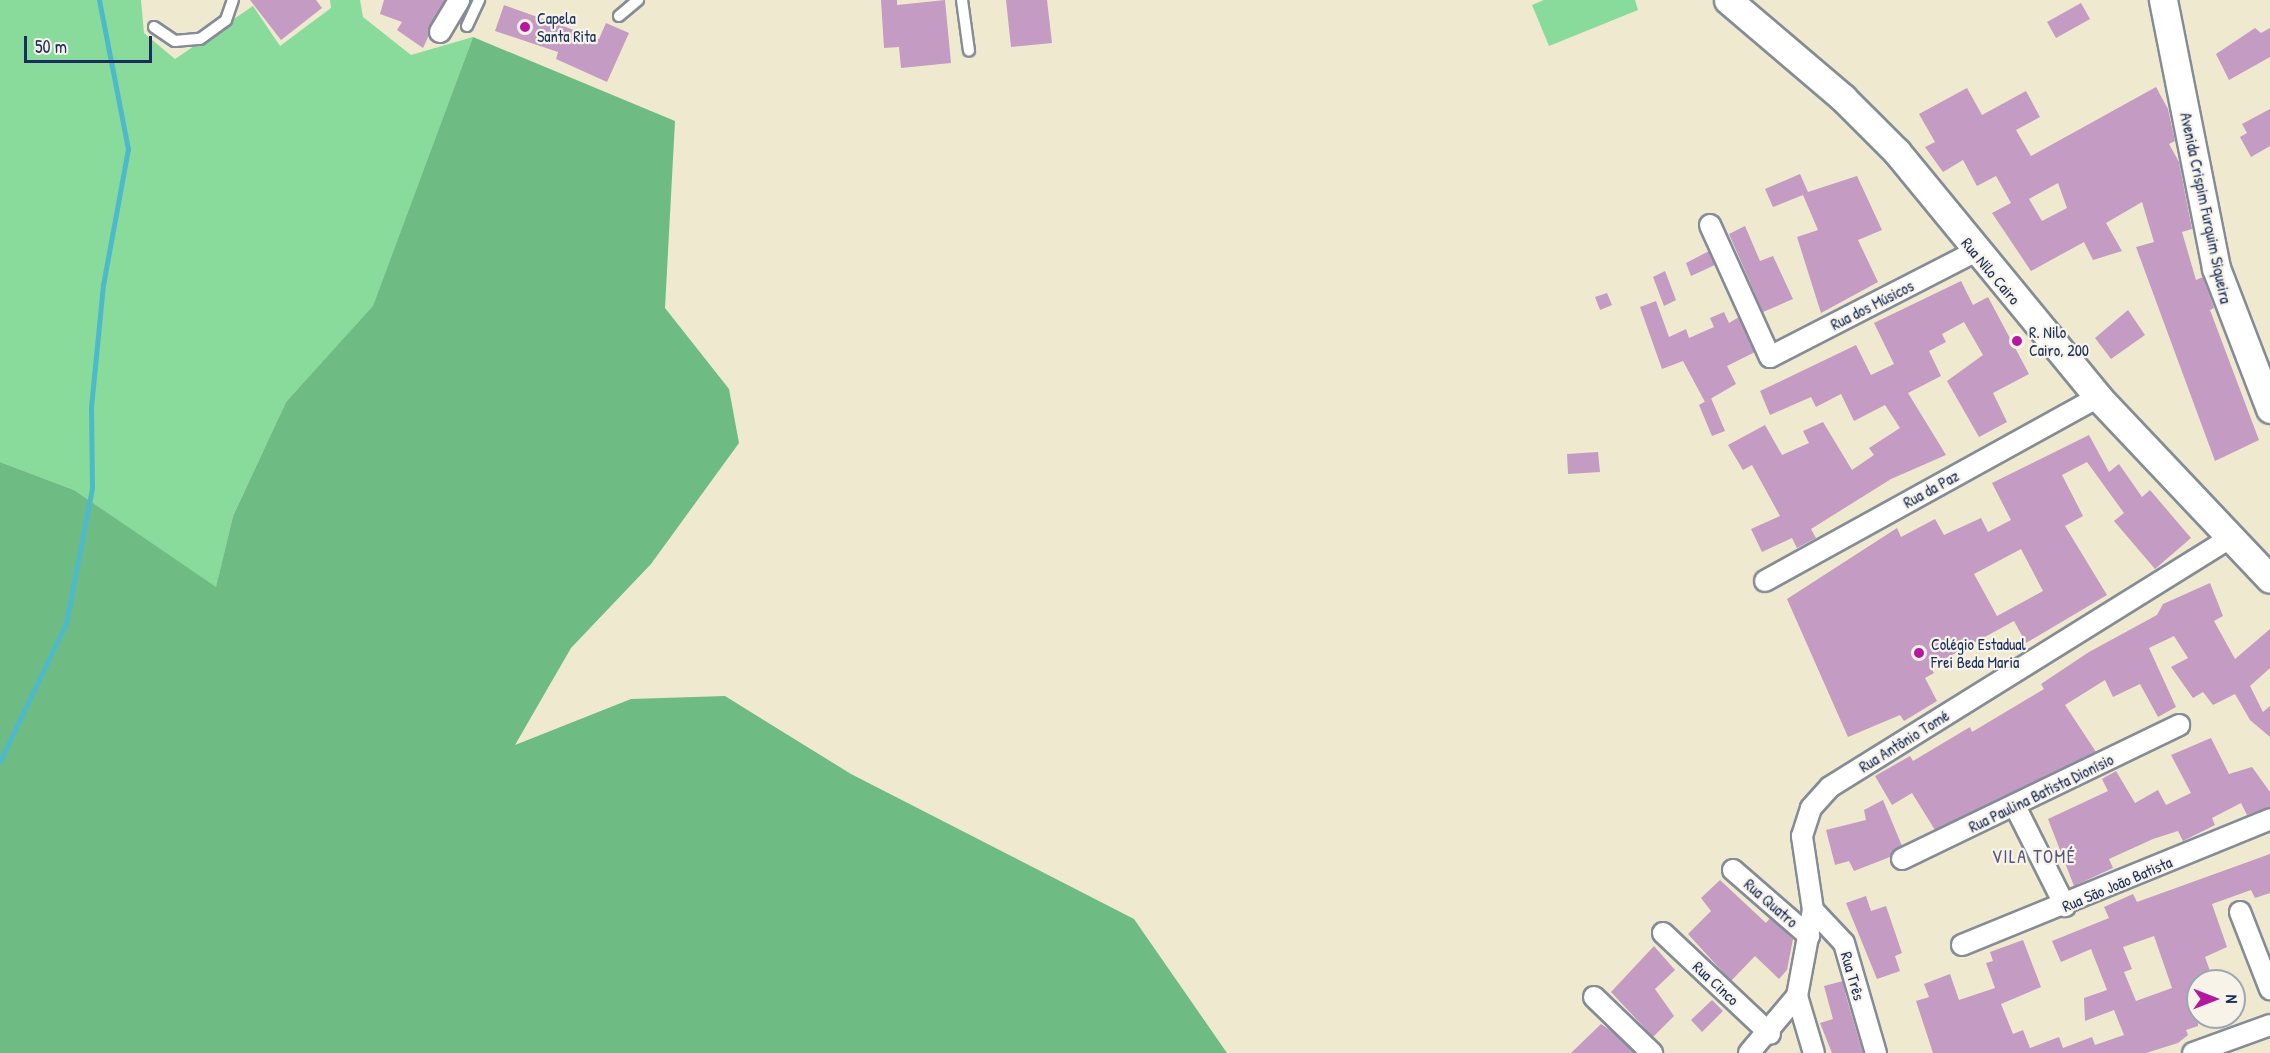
<!DOCTYPE html>
<meta charset="utf-8">
<style>
body{margin:0}
#map{position:relative;width:2270px;height:1053px;overflow:hidden;background:#efe9d0;font-family:"Patrick Hand",sans-serif}
div>[style]{position:absolute}
.green>*{inset:0;background:#89db9b}
.forest>*{inset:0;background:#6ebb83}
.stream>*{height:5px;margin:-2.5px;padding:0 2.5px;transform-origin:2.5px;border-radius:2.5px;background:#4ebac9}
.building>*{inset:0;background:#c49bc3}
.roads{filter:drop-shadow(2px 0 #858c97) drop-shadow(-2px 0 #858c97) drop-shadow(0 2px #858c97) drop-shadow(0 -2px #858c97)}
.lane>*{height:10px;margin:-5px;padding:0 5px;transform-origin:5px;border-radius:5px;background:#fff}
.street>*{height:20px;margin:-10px;padding:0 10px;transform-origin:10px;border-radius:10px;background:#fff}
.secondary>*{height:27px;margin:-13.5px;padding:0 13.5px;transform-origin:13.5px;border-radius:13.5px;background:#fff}
.dots>*{width:16px;height:16px;translate:-50% -50%;box-sizing:border-box;border:3px solid #f7f3e8;border-radius:50%}
span{translate:-50% -50%;white-space:nowrap;text-align:center;line-height:1.15;-webkit-text-stroke:4.5px #f7f3e8;paint-order:stroke}
.poi-label{font-size:16px;color:#1b2f5e}
.left{translate:0 -50%;text-align:left}
.street-label{font-size:16px;color:#1b2f5e}
.neighbourhood-label{font-size:18px;color:#565581;letter-spacing:1.5px}
.north{position:absolute;left:2186px;top:969px;width:60px;height:60px;box-sizing:border-box;background:#f7f3e8;border:2px solid #9fa5b1;border-radius:50%;rotate:90deg;font-size:16px;font-weight:700;line-height:24px;text-align:center;color:#1b2f5e}
.north::after{content:'';display:block;margin:auto;width:21px;height:27px;background:#b5179e;clip-path:polygon(50% 0,100% 100%,50% 72%,0 100%)}
.scale{position:absolute;left:24px;top:36px;width:128px;height:27px;box-sizing:border-box;border:3px solid #1b2f5e;border-top:0;padding-left:8px;font-size:18px;line-height:21px;white-space:nowrap;color:#1b2f5e;-webkit-text-stroke:4px #f7f3e8;paint-order:stroke}
</style>
<div id="map">
<div class="green">
<i style="clip-path:polygon(0 0,141px 0,144px 33px,175px 59px,253px 6px,280px 46px,331px 8px,330px 0,360px 0,363px 17px,411px 55px,473px 37px,373px 307px,286px 402px,233px 516px,216px 588px,74px 490px,0 462px)"></i>
<i style="clip-path:polygon(1544px 0,1635px 0,1638px 10px,1549px 46px,1532px 5px)"></i>
</div>
<div class="forest">
<i style="clip-path:polygon(473px 37px,675px 121px,665px 308px,729px 389px,739px 443px,651px 564px,571px 648px,515px 745px,631px 699px,725px 696px,851px 774px,1134px 919px,1227px 1053px,0 1053px,0 462px,74px 490px,216px 587px,233px 516px,286px 402px,373px 306px)"></i>
</div>
<div class="stream">
<i style="left:0;top:761px;width:153px;rotate:-64.4deg"></i>
<i style="left:66px;top:623px;width:137px;rotate:-79.1deg"></i>
<i style="left:92px;top:488px;width:81px;rotate:-90.7deg"></i>
<i style="left:91px;top:407px;width:123px;rotate:-84.4deg"></i>
<i style="left:103px;top:285px;width:138px;rotate:-79.6deg"></i>
<i style="left:128px;top:149px;width:152px;rotate:-101deg"></i>
</div>
<div class="building">
<i style="clip-path:polygon(250px 0,316px 0,322px 8px,281px 40px)"></i>
<i style="clip-path:polygon(384px 0,445px 0,423px 48px,397px 30px,402px 22px,380px 14px)"></i>
<i style="clip-path:polygon(881px 0,897px 0,897px 5px,945px 0,951px 63px,901px 68px,899px 47px,884px 48px)"></i>
<i style="clip-path:polygon(1006px 0,1047px 0,1052px 43px,1011px 47px)"></i>
<i style="clip-path:polygon(2081px 3px,2090px 19px,2056px 38px,2047px 22px)"></i>
<i style="clip-path:polygon(504px 5px,599px 39px,606px 23px,629px 33px,607px 82px,556px 59px,558px 52px,495px 31px)"></i>
<i style="clip-path:polygon(2255px 28px,2261px 33px,2270px 28px,2270px 57px,2229px 80px,2216px 54px)"></i>
<i style="clip-path:polygon(evenodd,2156px 87px,2168px 109px,2175px 141px,2169px 144px,2179px 162px,2192px 229px,2182px 232px,2196px 280px,2203px 277px,2214px 308px,2210px 310px,2259px 440px,2215px 461px,2136px 247px,2154px 242px,2142px 202px,2106px 223px,2122px 251px,2093px 260px,2084px 242px,2031px 271px,1992px 213px,2011px 203px,1996px 176px,1977px 186px,1963px 160px,1943px 172px,1925px 147px,1935px 142px,1919px 114px,1967px 88px,1982px 115px,2026px 91px,2040px 117px,2016px 130px,2031px 156px,2156px 87px,2058px 183px,2067px 208px,2042px 221px,2029px 199px,2058px 183px)"></i>
<i style="clip-path:polygon(2270px 109px,2270px 146px,2251px 157px,2240px 137px,2247px 133px,2242px 124px)"></i>
<i style="clip-path:polygon(1800px 174px,1808px 192px,1857px 176px,1882px 230px,1858px 240px,1878px 282px,1821px 313px,1797px 237px,1818px 230px,1803px 195px,1773px 207px,1765px 189px)"></i>
<i style="clip-path:polygon(1745px 226px,1760px 261px,1773px 256px,1793px 299px,1763px 312px,1729px 234px)"></i>
<i style="clip-path:polygon(1709px 251px,1715px 265px,1691px 276px,1686px 263px)"></i>
<i style="clip-path:polygon(1665px 271px,1676px 300px,1664px 306px,1653px 277px)"></i>
<i style="clip-path:polygon(1961px 281px,1973px 305px,1988px 297px,2029px 374px,1993px 393px,2007px 422px,1979px 437px,1947px 381px,1983px 355px,1964px 322px,1942px 334px,1946px 342px,1929px 351px,1941px 376px,1908px 393px,1946px 455px,1891px 479px,1811px 529px,1816px 538px,1797px 548px,1792px 538px,1762px 552px,1751px 529px,1780px 516px,1752px 465px,1743px 470px,1728px 445px,1765px 425px,1782px 455px,1809px 443px,1803px 431px,1823px 422px,1852px 470px,1874px 455px,1869px 448px,1900px 428px,1885px 405px,1854px 421px,1841px 394px,1816px 407px,1811px 397px,1770px 415px,1760px 391px,1856px 345px,1871px 375px,1894px 364px,1874px 323px)"></i>
<i style="clip-path:polygon(1607px 293px,1612px 305px,1600px 310px,1595px 297px)"></i>
<i style="clip-path:polygon(1656px 301px,1669px 337px,1686px 329px,1689px 338px,1714px 327px,1710px 318px,1724px 312px,1729px 323px,1739px 317px,1755px 352px,1727px 366px,1736px 384px,1705px 402px,1683px 361px,1662px 369px,1640px 307px)"></i>
<i style="clip-path:polygon(2128px 310px,2145px 335px,2111px 359px,2095px 338px)"></i>
<i style="clip-path:polygon(1711px 398px,1725px 431px,1712px 436px,1699px 405px)"></i>
<i style="clip-path:polygon(evenodd,2089px 435px,2109px 472px,2119px 464px,2142px 497px,2150px 490px,2191px 538px,2155px 569px,2114px 521px,2124px 513px,2087px 462px,2062px 475px,2083px 516px,2065px 526px,2107px 595px,2026px 643px,2014px 621px,1930px 667px,1934px 673px,1925px 678px,1937px 701px,1904px 721px,1900px 715px,1848px 737px,1787px 599px,1897px 528px,1901px 537px,1935px 519px,1944px 535px,1981px 518px,1988px 532px,2011px 520px,1992px 483px,2089px 435px,2021px 549px,2043px 591px,1997px 616px,1974px 574px,2021px 549px)"></i>
<i style="clip-path:polygon(1598px 452px,1600px 472px,1568px 474px,1567px 454px)"></i>
<i style="clip-path:polygon(2210px 583px,2223px 616px,2214px 621px,2235px 659px,2270px 629px,2270px 668px,2250px 686px,2263px 712px,2270px 706px,2270px 737px,2250px 720px,2235px 694px,2213px 705px,2203px 692px,2193px 698px,2171px 667px,2188px 658px,2174px 636px,2149px 648px,2176px 707px,2158px 717px,2140px 684px,2113px 697px,2105px 680px,2065px 705px,2096px 752px,1935px 830px,1912px 793px,1892px 805px,1875px 776px,1910px 756px,1913px 761px,1970px 727px,1972px 732px,2044px 689px,2041px 684px,2089px 652px,2157px 615px,2163px 604px)"></i>
<i style="clip-path:polygon(2211px 738px,2229px 774px,2252px 767px,2270px 792px,2270px 807px,2247px 815px,2241px 803px,2212px 818px,2215px 825px,2183px 841px,2178px 831px,2153px 839px,2109px 859px,2113px 868px,2074px 886px,2048px 819px,2108px 791px,2102px 779px,2116px 771px,2135px 803px,2158px 790px,2166px 805px,2191px 793px,2171px 755px)"></i>
<i style="clip-path:polygon(1883px 800px,1902px 846px,1890px 857px,1854px 871px,1849px 861px,1835px 865px,1826px 830px,1866px 820px,1864px 810px)"></i>
<i style="clip-path:polygon(evenodd,2270px 854px,2270px 893px,2255px 898px,2251px 890px,2212px 904px,2227px 947px,2205px 957px,2210px 971px,2198px 975px,2198px 1026px,2186px 1030px,2188px 1035px,2178px 1043px,2146px 1053px,1933px 1053px,1916px 1001px,1929px 997px,1924px 984px,1950px 974px,1959px 1000px,1995px 988px,1986px 963px,1993px 961px,1990px 952px,2023px 940px,2041px 987px,2001px 1004px,2013px 1034px,2023px 1030px,2030px 1048px,2059px 1037px,2063px 1048px,2092px 1037px,2095px 1045px,2124px 1035px,2114px 1010px,2085px 1021px,2084px 998px,2107px 990px,2091px 949px,2061px 962px,2052px 941px,2109px 918px,2104px 907px,2133px 894px,2137px 902px,2270px 854px,2154px 936px,2172px 988px,2136px 1001px,2124px 972px,2132px 969px,2123px 947px,2154px 936px)"></i>
<i style="clip-path:polygon(1720px 880px,1766px 923px,1770px 918px,1793px 939px,1787px 970px,1779px 979px,1755px 956px,1731px 981px,1688px 934px,1711px 911px,1701px 898px)"></i>
<i style="clip-path:polygon(1866px 896px,1871px 911px,1886px 906px,1902px 953px,1895px 956px,1900px 971px,1877px 979px,1846px 903px)"></i>
<i style="clip-path:polygon(1654px 946px,1675px 970px,1655px 989px,1674px 1016px,1653px 1037px,1611px 992px)"></i>
<i style="clip-path:polygon(1843px 981px,1846px 996px,1863px 1053px,1832px 1053px,1820px 1023px,1833px 1019px,1824px 986px)"></i>
<i style="clip-path:polygon(1712px 1000px,1723px 1011px,1702px 1032px,1691px 1020px)"></i>
<i style="clip-path:polygon(1601px 1024px,1613px 1032px,1635px 1053px,1571px 1053px)"></i>
</div>
<div class="roads">
<div class="lane">
<i style="left:962px;top:0;width:51px;rotate:82.2deg"></i>
<i style="left:619px;top:16px;width:25px;rotate:-40deg"></i>
<i style="left:467px;top:26px;width:29px;rotate:-65deg"></i>
<i style="left:154px;top:27px;width:25px;rotate:34deg"></i>
<i style="left:175px;top:41px;width:25px;rotate:-5deg"></i>
<i style="left:200px;top:39px;width:32px;rotate:-36deg"></i>
<i style="left:226px;top:20px;width:21px;rotate:-71deg"></i>
</div>
<div class="street">
<i style="left:440px;top:32px;width:37px;rotate:-59deg"></i>
<i style="left:1710px;top:225px;width:145px;rotate:65.6deg"></i>
<i style="left:1770px;top:357px;width:229px;rotate:-27.2deg"></i>
<i style="left:1765px;top:581px;width:380px;rotate:-28.9deg"></i>
<i style="left:2015px;top:806px;width:112px;rotate:63.4deg"></i>
<i style="left:1902px;top:859px;width:308px;rotate:-25.8deg"></i>
<i style="left:1733px;top:870px;width:101px;rotate:41deg"></i>
<i style="left:1813px;top:910px;width:45px;rotate:46.8deg"></i>
<i style="left:1844px;top:943px;width:115px;rotate:73.8deg"></i>
<i style="left:2240px;top:912px;width:83px;rotate:68.7deg"></i>
<i style="left:1663px;top:933px;width:147px;rotate:43.3deg"></i>
<i style="left:1962px;top:945px;width:333px;rotate:-22.2deg"></i>
<i style="left:1797px;top:996px;width:59px;rotate:73.4deg"></i>
<i style="left:1594px;top:997px;width:81px;rotate:44deg"></i>
<i style="left:1749px;top:1053px;width:75px;rotate:-49.9deg"></i>
<i style="left:1797px;top:996px;width:87px;rotate:-79.5deg"></i>
<i style="left:1813px;top:910px;width:75px;rotate:-98.5deg"></i>
<i style="left:1802px;top:836px;width:29px;rotate:-72deg"></i>
<i style="left:1811px;top:808px;width:28px;rotate:-48deg"></i>
<i style="left:1830px;top:787px;width:469px;rotate:-31.9deg"></i>
<i style="left:2193px;top:1053px;width:82px;rotate:-20deg"></i>
</div>
<div class="secondary">
<i style="left:1728px;top:0;width:151px;rotate:40.4deg"></i>
<i style="left:1843px;top:98px;width:76px;rotate:45deg"></i>
<i style="left:1897px;top:152px;width:317px;rotate:50.6deg"></i>
<i style="left:2098px;top:397px;width:250px;rotate:46.6deg"></i>
<i style="left:2163px;top:0;width:273px;rotate:78.8deg"></i>
<i style="left:2216px;top:268px;width:151px;rotate:69deg"></i>
</div>
</div>
<div class="dots">
<i style="left:525px;top:27px;background:#b5179e"></i>
<i style="left:2017px;top:341px;background:#b5179e"></i>
<i style="left:1919px;top:653px;background:#b5179e"></i>
</div>
<div class="poi-label">
<span class="left" style="left:537px;top:27px">Capela<br>Santa Rita</span>
<span class="left" style="left:2029px;top:341px">R. Nilo<br>Cairo, 200</span>
<span class="left" style="left:1931px;top:653px">Colégio Estadual<br>Frei Beda Maria</span>
</div>
<div class="street-label">
<span style="left:2206px;top:208px;rotate:78deg">Avenida Crispim Furquim Siqueira</span>
<span style="left:1991px;top:271px;rotate:50deg">Rua Nilo Cairo</span>
<span style="left:1872px;top:305px;rotate:-27deg">Rua dos Músicos</span>
<span style="left:1931px;top:489px;rotate:-29deg">Rua da Paz</span>
<span style="left:1904px;top:741px;rotate:-32deg">Rua Antônio Tomé</span>
<span style="left:2041px;top:793px;rotate:-26deg">Rua Paulina Batista Dionísio</span>
<span style="left:2117px;top:884px;rotate:-23deg">Rua São João Batista</span>
<span style="left:1771px;top:903px;rotate:41deg">Rua Quatro</span>
<span style="left:1853px;top:976px;rotate:74deg">Rua Três</span>
<span style="left:1716px;top:983px;rotate:43deg">Rua Cinco</span>
</div>
<div class="neighbourhood-label">
<span style="left:2034px;top:857px">VILA TOMÉ</span>
</div>
<div class="north">N</div>
<div class="scale">50 m</div>
</div>
